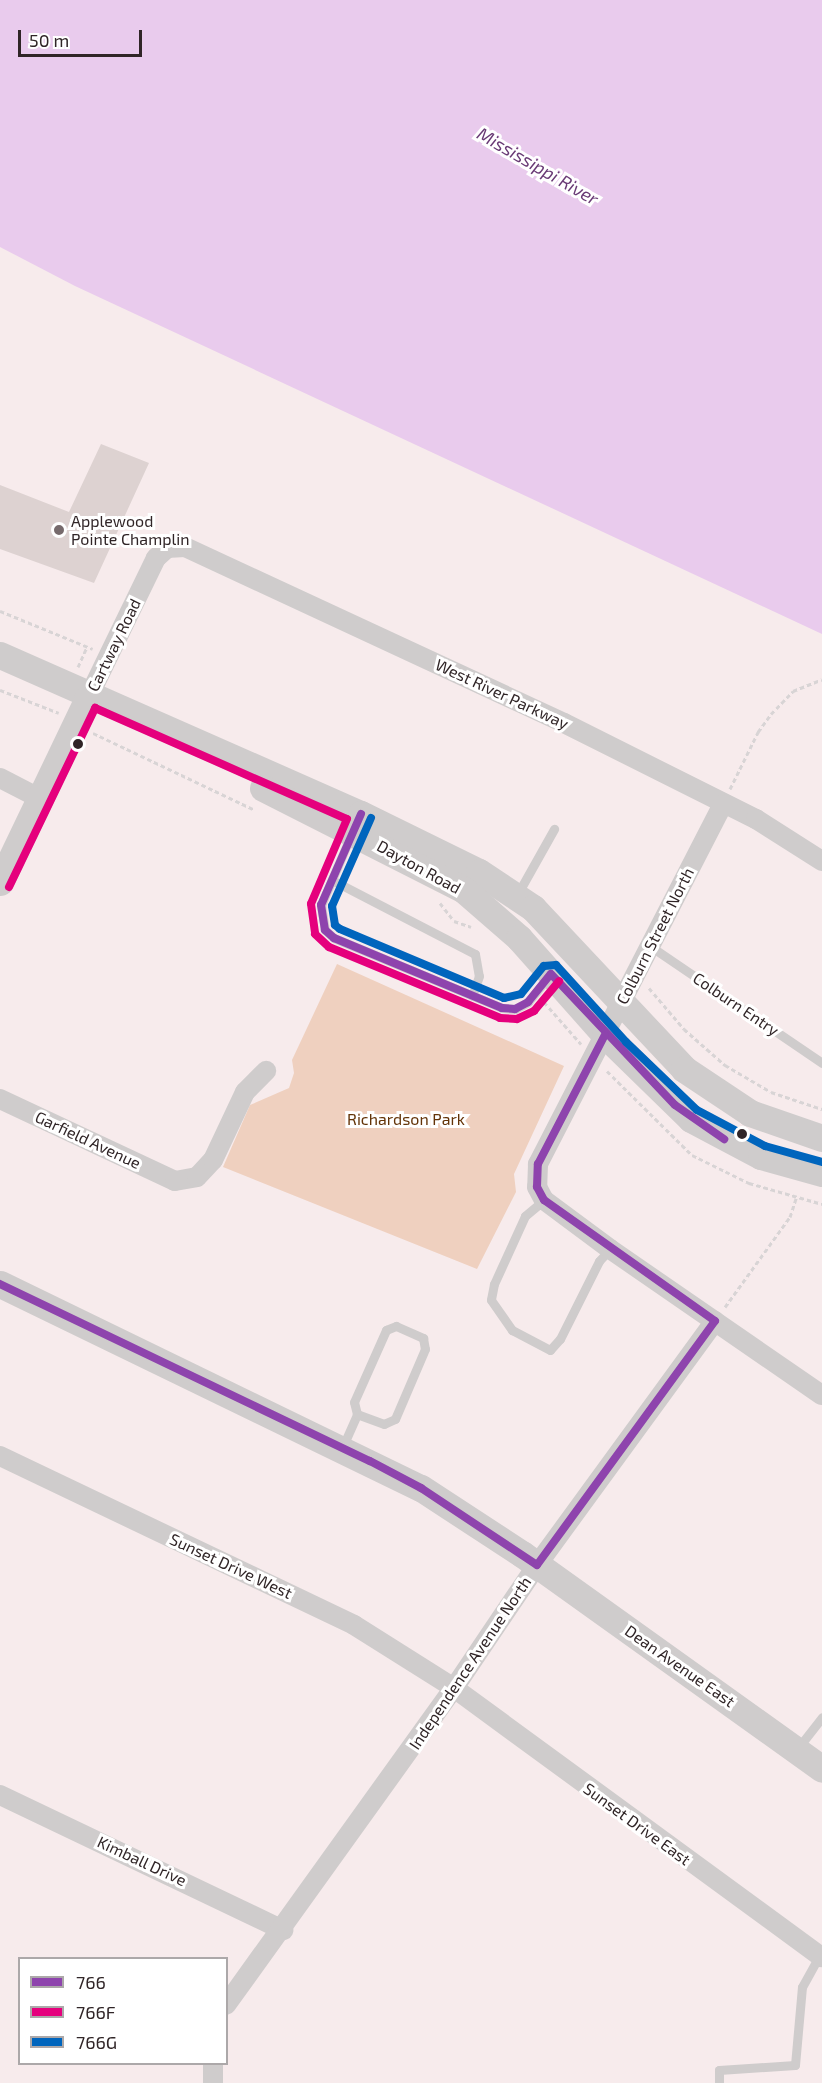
<!DOCTYPE html>
<style>
body{margin:0}
#map{position:relative;width:822px;height:2083px;overflow:hidden;background:#f7ebec;font-family:"Exo 2",sans-serif}
div>[style]{position:absolute}
.green>*{inset:0;background:#efd0bf}
.water>*{inset:0;background:#e9cbed}
.building>*{inset:0;background:#ddd2d1}
.path>*{height:3px;margin-top:-1.5px;transform-origin:0;background:repeating-linear-gradient(90deg,#d8d4d5 0 4.5px,transparent 0 7.5px)}
.lane>*{height:9px;margin:-4.5px;padding:0 4.5px;transform-origin:4.5px;border-radius:4.5px;background:#cfcccc}
.street>*{height:20px;margin:-10px;padding:0 10px;transform-origin:10px;border-radius:10px;background:#cfcccc}
.secondary>*{height:27px;margin:-13.5px;padding:0 13.5px;transform-origin:13.5px;border-radius:13.5px;background:#cfcccc}
.bus-1>*{height:8px;margin:-4px;padding:0 4px;transform-origin:4px;border-radius:4px;background:#8e44ad}
.bus-2>*{height:8px;margin:-4px;padding:0 4px;transform-origin:4px;border-radius:4px;background:#e5007d}
.bus-3>*{height:8px;margin:-4px;padding:0 4px;transform-origin:4px;border-radius:4px;background:#0065bd}
.dots>*{width:16px;height:16px;translate:-50% -50%;box-sizing:border-box;border:3px solid #fff;border-radius:50%}
span{translate:-50% -50%;white-space:nowrap;text-align:center;line-height:1.15;-webkit-text-stroke:6px #fff;paint-order:stroke}
.poi-label{font-size:16px;color:#302527}
.left{translate:0 -50%;text-align:left}
.street-label{font-size:16px;color:#302527}
.park-label{font-size:16px;color:#633307}
.water-label{font-size:18px;color:#693a75;font-style:italic}
.legend{position:absolute;left:18px;top:1957px;width:210px;height:108px;box-sizing:border-box;background:#fff;border:2px solid #aca8a9;margin:0;padding:8px 10px;list-style:none;font-size:18px;color:#302527}
.legend li{display:flex;align-items:center;gap:12px;height:30px}
.legend b{width:30px;border:2px solid #aca8a9}
.scale{position:absolute;left:18px;top:30px;width:124px;height:27px;box-sizing:border-box;border:3px solid #302527;border-top:0;padding-left:8px;font-size:18px;line-height:21px;white-space:nowrap;color:#302527;-webkit-text-stroke:4px #fff;paint-order:stroke}
</style>
<div id="map">
<div class="green">
<i style="clip-path:polygon(337px 964px,564px 1066px,514px 1174px,516px 1192px,477px 1269px,223px 1167px,250px 1105px,289px 1088px,294px 1073px,292px 1060px)"></i>
</div>
<div class="water">
<i style="clip-path:polygon(0 0,822px 0,822px 634px,75px 286px,0 247px)"></i>
</div>
<div class="building">
<i style="clip-path:polygon(101px 444px,149px 463px,94px 583px,0 549px,0 485px,69px 512px)"></i>
</div>
<div class="path">
<i style="left:0;top:611px;width:100px;rotate:22.2deg"></i>
<i style="left:78px;top:667px;width:22px;rotate:-66deg"></i>
<i style="left:0;top:690px;width:63px;rotate:21.3deg"></i>
<i style="left:93px;top:733px;width:179px;rotate:25.4deg"></i>
<i style="left:730px;top:789px;width:64px;rotate:-63.8deg"></i>
<i style="left:758px;top:732px;width:22px;rotate:-54deg"></i>
<i style="left:771px;top:714px;width:32px;rotate:-46deg"></i>
<i style="left:793px;top:691px;width:31px;rotate:-22deg"></i>
<i style="left:440px;top:903px;width:23px;rotate:52deg"></i>
<i style="left:454px;top:921px;width:18px;rotate:19deg"></i>
<i style="left:649px;top:988px;width:54px;rotate:49.5deg"></i>
<i style="left:684px;top:1029px;width:55px;rotate:41.3deg"></i>
<i style="left:725px;top:1065px;width:53px;rotate:30.4deg"></i>
<i style="left:771px;top:1092px;width:54px;rotate:18.4deg"></i>
<i style="left:544px;top:1002px;width:56px;rotate:48.6deg"></i>
<i style="left:607px;top:1071px;width:120px;rotate:44.7deg"></i>
<i style="left:692px;top:1155px;width:64px;rotate:26.2deg"></i>
<i style="left:749px;top:1183px;width:76px;rotate:16deg"></i>
<i style="left:725px;top:1307px;width:111px;rotate:-54.2deg"></i>
<i style="left:790px;top:1217px;width:20px;rotate:-72deg"></i>
</div>
<div class="lane">
<i style="left:351px;top:835px;width:76px;rotate:113.2deg"></i>
<i style="left:321px;top:905px;width:25px;rotate:81deg"></i>
<i style="left:325px;top:930px;width:12px;rotate:42deg"></i>
<i style="left:334px;top:938px;width:182px;rotate:22.6deg"></i>
<i style="left:502px;top:1008px;width:13px;rotate:4deg"></i>
<i style="left:515px;top:1009px;width:15px;rotate:-28deg"></i>
<i style="left:528px;top:1002px;width:35px;rotate:-51deg"></i>
<i style="left:332px;top:880px;width:161px;rotate:27.4deg"></i>
<i style="left:475px;top:954px;width:22px;rotate:80deg"></i>
<i style="left:479px;top:976px;width:21px;rotate:109deg"></i>
<i style="left:517px;top:895px;width:76px;rotate:-60.7deg"></i>
<i style="left:650px;top:946px;width:208px;rotate:34.2deg"></i>
<i style="left:544px;top:1200px;width:25px;rotate:140deg"></i>
<i style="left:525px;top:1216px;width:75px;rotate:114.5deg"></i>
<i style="left:494px;top:1284px;width:16px;rotate:101deg"></i>
<i style="left:491px;top:1300px;width:37px;rotate:55deg"></i>
<i style="left:512px;top:1330px;width:43px;rotate:27.8deg"></i>
<i style="left:550px;top:1350px;width:15px;rotate:-48deg"></i>
<i style="left:560px;top:1339px;width:87px;rotate:-63.4deg"></i>
<i style="left:599px;top:1261px;width:16px;rotate:-47deg"></i>
<i style="left:343px;top:1446px;width:35px;rotate:-66deg"></i>
<i style="left:357px;top:1414px;width:12px;rotate:-104deg"></i>
<i style="left:354px;top:1402px;width:79px;rotate:-66deg"></i>
<i style="left:386px;top:1330px;width:11px;rotate:-22deg"></i>
<i style="left:396px;top:1326px;width:30px;rotate:24deg"></i>
<i style="left:423px;top:1338px;width:11px;rotate:80deg"></i>
<i style="left:425px;top:1349px;width:76px;rotate:113.2deg"></i>
<i style="left:395px;top:1419px;width:12px;rotate:156deg"></i>
<i style="left:384px;top:1424px;width:29px;rotate:-160deg"></i>
<i style="left:798px;top:1748px;width:39px;rotate:-52deg"></i>
<i style="left:719px;top:2083px;width:13px;rotate:-90deg"></i>
<i style="left:719px;top:2070px;width:76px;rotate:-3.8deg"></i>
<i style="left:795px;top:2065px;width:78px;rotate:-84.9deg"></i>
<i style="left:802px;top:1987px;width:37px;rotate:-61deg"></i>
</div>
<div class="street">
<i style="left:90px;top:694px;width:151px;rotate:-64.1deg"></i>
<i style="left:156px;top:558px;width:15px;rotate:-42deg"></i>
<i style="left:167px;top:548px;width:18px;rotate:-3deg"></i>
<i style="left:185px;top:547px;width:418px;rotate:24.9deg"></i>
<i style="left:564px;top:723px;width:215px;rotate:26.6deg"></i>
<i style="left:756px;top:819px;width:78px;rotate:32.5deg"></i>
<i style="left:0;top:778px;width:44px;rotate:27.1deg"></i>
<i style="left:723px;top:804px;width:405px;rotate:117.2deg"></i>
<i style="left:538px;top:1164px;width:23px;rotate:92deg"></i>
<i style="left:537px;top:1187px;width:15px;rotate:62deg"></i>
<i style="left:544px;top:1200px;width:82px;rotate:36.6deg"></i>
<i style="left:610px;top:1249px;width:257px;rotate:34.6deg"></i>
<i style="left:0;top:1099px;width:193px;rotate:25.1deg"></i>
<i style="left:175px;top:1181px;width:22px;rotate:-10deg"></i>
<i style="left:197px;top:1177px;width:23px;rotate:-47deg"></i>
<i style="left:213px;top:1160px;width:75px;rotate:-64.8deg"></i>
<i style="left:245px;top:1092px;width:30px;rotate:-45deg"></i>
<i style="left:0;top:1456px;width:392px;rotate:25.5deg"></i>
<i style="left:354px;top:1625px;width:118px;rotate:32.2deg"></i>
<i style="left:454px;top:1688px;width:456px;rotate:36.2deg"></i>
<i style="left:0;top:1795px;width:314px;rotate:25.5deg"></i>
<i style="left:226px;top:2005px;width:390px;rotate:-54.3deg"></i>
<i style="left:454px;top:1688px;width:148px;rotate:-56deg"></i>
<i style="left:537px;top:1565px;width:302px;rotate:-53.9deg"></i>
<i style="left:213px;top:2083px;width:19px;rotate:-90deg"></i>
</div>
<div class="secondary">
<i style="left:0;top:655px;width:394px;rotate:23.8deg"></i>
<i style="left:361px;top:814px;width:131px;rotate:26.2deg"></i>
<i style="left:479px;top:872px;width:65px;rotate:33.7deg"></i>
<i style="left:533px;top:908px;width:221px;rotate:46.8deg"></i>
<i style="left:684px;top:1069px;width:79px;rotate:33.7deg"></i>
<i style="left:750px;top:1113px;width:76px;rotate:19.1deg"></i>
<i style="left:263px;top:788px;width:225px;rotate:26.9deg"></i>
<i style="left:464px;top:890px;width:73px;rotate:41.1deg"></i>
<i style="left:519px;top:938px;width:130px;rotate:48.4deg"></i>
<i style="left:605px;top:1035px;width:120px;rotate:44.3deg"></i>
<i style="left:691px;top:1119px;width:79px;rotate:27.9deg"></i>
<i style="left:761px;top:1156px;width:63px;rotate:15.6deg"></i>
<i style="left:0;top:882px;width:208px;rotate:-64.4deg"></i>
<i style="left:0;top:1284px;width:468px;rotate:25.9deg"></i>
<i style="left:421px;top:1488px;width:121px;rotate:33.2deg"></i>
<i style="left:522px;top:1554px;width:369px;rotate:35.6deg"></i>
</div>
<div class="bus-1">
<i style="left:361px;top:814px;width:99px;rotate:113.7deg"></i>
<i style="left:321px;top:905px;width:25px;rotate:81deg"></i>
<i style="left:325px;top:930px;width:12px;rotate:42deg"></i>
<i style="left:334px;top:938px;width:182px;rotate:22.6deg"></i>
<i style="left:502px;top:1008px;width:13px;rotate:4deg"></i>
<i style="left:515px;top:1009px;width:15px;rotate:-28deg"></i>
<i style="left:528px;top:1002px;width:36px;rotate:-51deg"></i>
<i style="left:551px;top:974px;width:180px;rotate:46.6deg"></i>
<i style="left:675px;top:1105px;width:60px;rotate:34.8deg"></i>
<i style="left:0;top:1284px;width:410px;rotate:25.6deg"></i>
<i style="left:370px;top:1461px;width:58px;rotate:27.9deg"></i>
<i style="left:421px;top:1488px;width:139px;rotate:33.6deg"></i>
<i style="left:537px;top:1565px;width:302px;rotate:-53.9deg"></i>
<i style="left:715px;top:1321px;width:209px;rotate:-144.7deg"></i>
<i style="left:544px;top:1200px;width:15px;rotate:-118deg"></i>
<i style="left:537px;top:1187px;width:23px;rotate:-88deg"></i>
<i style="left:538px;top:1164px;width:145px;rotate:-62.6deg"></i>
</div>
<div class="bus-2">
<i style="left:9px;top:887px;width:199px;rotate:-64.3deg"></i>
<i style="left:95px;top:708px;width:275px;rotate:23.8deg"></i>
<i style="left:347px;top:819px;width:92px;rotate:113deg"></i>
<i style="left:311px;top:904px;width:30px;rotate:82deg"></i>
<i style="left:315px;top:934px;width:19px;rotate:43deg"></i>
<i style="left:329px;top:947px;width:185px;rotate:22.5deg"></i>
<i style="left:500px;top:1018px;width:17px;rotate:3deg"></i>
<i style="left:517px;top:1019px;width:19px;rotate:-25deg"></i>
<i style="left:534px;top:1011px;width:39px;rotate:-50deg"></i>
</div>
<div class="bus-3">
<i style="left:371px;top:818px;width:96px;rotate:113.9deg"></i>
<i style="left:332px;top:906px;width:19px;rotate:81deg"></i>
<i style="left:335px;top:925px;width:6px;rotate:39deg"></i>
<i style="left:340px;top:929px;width:178px;rotate:22.8deg"></i>
<i style="left:504px;top:998px;width:17px;rotate:-13deg"></i>
<i style="left:521px;top:994px;width:36px;rotate:-51deg"></i>
<i style="left:544px;top:966px;width:12px;rotate:-5deg"></i>
<i style="left:556px;top:965px;width:104px;rotate:47.7deg"></i>
<i style="left:626px;top:1042px;width:98px;rotate:43.8deg"></i>
<i style="left:697px;top:1110px;width:77px;rotate:27.9deg"></i>
<i style="left:765px;top:1146px;width:59px;rotate:15.7deg"></i>
</div>
<div class="dots">
<i style="left:59px;top:530px;background:#766a6c"></i>
<i style="left:78px;top:744px;background:#302527"></i>
<i style="left:742px;top:1134px;background:#302527"></i>
</div>
<div class="poi-label">
<span class="left" style="left:71px;top:530px">Applewood<br>Pointe Champlin</span>
</div>
<div class="street-label">
<span style="left:114px;top:645px;rotate:-64deg">Cartway Road</span>
<span style="left:502px;top:694px;rotate:25deg">West River Parkway</span>
<span style="left:419px;top:867px;rotate:29deg">Dayton Road</span>
<span style="left:655px;top:936px;rotate:-63deg">Colburn Street North</span>
<span style="left:736px;top:1004px;rotate:34deg">Colburn Entry</span>
<span style="left:88px;top:1140px;rotate:25deg">Garfield Avenue</span>
<span style="left:231px;top:1566px;rotate:25deg">Sunset Drive West</span>
<span style="left:470px;top:1663px;rotate:-56deg">Independence Avenue North</span>
<span style="left:680px;top:1666px;rotate:35deg">Dean Avenue East</span>
<span style="left:637px;top:1824px;rotate:36deg">Sunset Drive East</span>
<span style="left:142px;top:1861px;rotate:25deg">Kimball Drive</span>
</div>
<div class="park-label">
<span style="left:406px;top:1119px">Richardson Park</span>
</div>
<div class="water-label">
<span style="left:538px;top:166px;rotate:30deg">Mississippi River</span>
</div>
<ul class="legend">
<li><b style="height:8px;background:#8e44ad"></b>766</li>
<li><b style="height:8px;background:#e5007d"></b>766F</li>
<li><b style="height:8px;background:#0065bd"></b>766G</li>
</ul>
<div class="scale">50 m</div>
</div>
